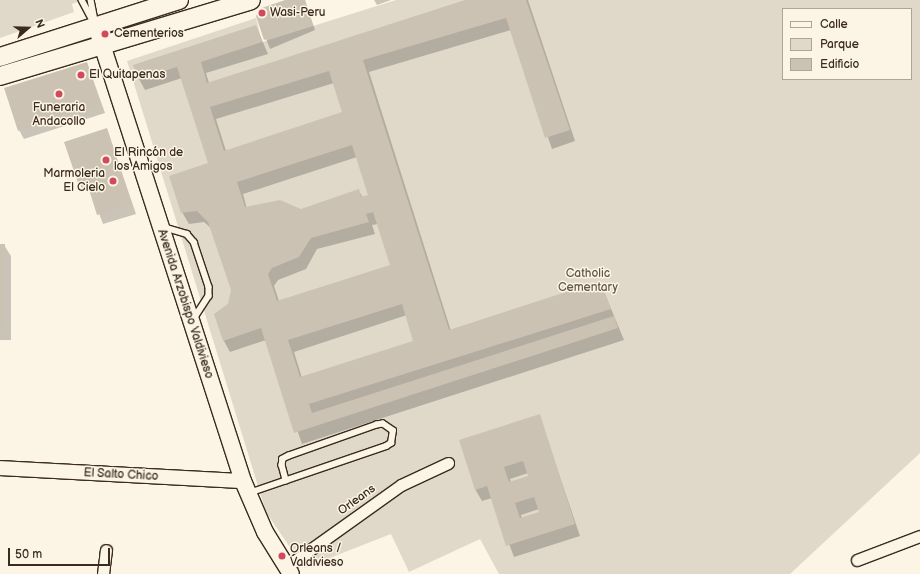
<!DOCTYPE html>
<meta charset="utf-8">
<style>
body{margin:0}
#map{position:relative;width:920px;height:574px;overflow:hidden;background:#fcf5e5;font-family:"Balsamiq Sans",sans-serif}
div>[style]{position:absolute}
.green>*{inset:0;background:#e0d8c8}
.shadow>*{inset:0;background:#0003}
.building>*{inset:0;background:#ccc2b3}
.roads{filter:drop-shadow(1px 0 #3b2a1e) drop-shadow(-1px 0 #3b2a1e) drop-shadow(0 1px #3b2a1e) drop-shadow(0 -1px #3b2a1e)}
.service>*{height:5.5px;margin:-2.75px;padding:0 2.75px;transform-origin:2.75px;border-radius:2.75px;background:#fcf5e5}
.minor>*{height:11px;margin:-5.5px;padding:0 5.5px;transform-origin:5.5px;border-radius:5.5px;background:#fcf5e5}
.tertiary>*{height:14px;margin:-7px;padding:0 7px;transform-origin:7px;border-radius:7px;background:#fcf5e5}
.secondary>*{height:16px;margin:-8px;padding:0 8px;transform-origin:8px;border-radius:8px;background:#fcf5e5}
.primary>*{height:18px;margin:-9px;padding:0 9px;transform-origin:9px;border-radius:9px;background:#fcf5e5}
.dots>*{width:11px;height:11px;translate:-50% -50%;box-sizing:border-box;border:2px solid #fcf5e5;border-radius:50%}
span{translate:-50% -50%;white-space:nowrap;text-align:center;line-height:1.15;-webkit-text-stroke:3px #fcf5e5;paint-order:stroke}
.poi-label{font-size:12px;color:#3b2a1e}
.left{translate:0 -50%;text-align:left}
.right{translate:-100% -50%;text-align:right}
.park-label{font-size:12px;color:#645648}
.street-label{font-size:12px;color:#3b2a1e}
.legend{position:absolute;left:782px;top:8px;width:130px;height:72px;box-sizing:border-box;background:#fcf5e5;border:1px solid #afa495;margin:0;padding:5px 7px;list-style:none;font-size:12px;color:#3b2a1e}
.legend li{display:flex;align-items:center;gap:8px;height:20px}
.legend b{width:20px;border:1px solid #afa495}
.north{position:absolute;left:8px;top:8px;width:40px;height:40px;-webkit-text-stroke:3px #fcf5e5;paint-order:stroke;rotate:70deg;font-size:11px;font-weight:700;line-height:16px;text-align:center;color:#3b2a1e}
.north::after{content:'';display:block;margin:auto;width:14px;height:18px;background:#3b2a1e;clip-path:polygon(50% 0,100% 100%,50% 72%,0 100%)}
.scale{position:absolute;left:8px;top:548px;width:102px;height:18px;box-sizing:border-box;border:2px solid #3b2a1e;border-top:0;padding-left:5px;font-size:12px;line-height:14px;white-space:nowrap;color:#3b2a1e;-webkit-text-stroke:3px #fcf5e5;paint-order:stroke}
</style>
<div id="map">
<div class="green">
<i style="clip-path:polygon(0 0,82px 0,72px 4px,74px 12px,0 38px)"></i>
<i style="clip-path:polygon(evenodd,396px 0,920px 0,920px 453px,790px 574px,499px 574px,480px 539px,409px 572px,391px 534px,304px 568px,266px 512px,127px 61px,256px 18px,262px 42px,396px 0,783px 9px,911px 9px,911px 79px,783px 79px,783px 9px)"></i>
</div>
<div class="shadow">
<i style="clip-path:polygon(288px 0,305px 0,315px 30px,270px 49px,257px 16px)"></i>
<i style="clip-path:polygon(374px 0,391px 0,377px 5px)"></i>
<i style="clip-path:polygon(evenodd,469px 0,528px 0,575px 141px,552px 149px,511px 30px,369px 72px,451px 331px,600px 282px,624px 340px,302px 444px,266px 340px,230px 352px,224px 341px,232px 290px,212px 229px,204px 222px,189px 224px,182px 212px,209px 164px,182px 78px,145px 90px,139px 79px,256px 26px,268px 54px,206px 73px,209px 83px,469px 0,334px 83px,343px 113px,226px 151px,216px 119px,334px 83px,469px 0,357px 157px,369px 196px,363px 198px,359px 191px,301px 210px,247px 209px,243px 194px,357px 157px,469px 0,378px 224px,391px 266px,279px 301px,274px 286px,278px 280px,306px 269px,317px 249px,375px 234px,372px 225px,378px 224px,469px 0,407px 315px,415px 341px,302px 378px,294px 352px,407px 315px)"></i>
<i style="clip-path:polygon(87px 63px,105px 113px,24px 139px,19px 130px)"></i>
<i style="clip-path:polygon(107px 129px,136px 214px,103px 224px,90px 189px,84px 191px,79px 183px,66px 142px)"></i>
<i style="clip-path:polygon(0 245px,4px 245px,11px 256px,11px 340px,0 340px)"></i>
<i style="clip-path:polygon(evenodd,539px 415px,580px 536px,514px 557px,492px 498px,482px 501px,475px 489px,539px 415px,528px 473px,529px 477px,511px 483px,510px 479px,528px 473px,539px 415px,539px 509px,540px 513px,522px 519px,521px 515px,539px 509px)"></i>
</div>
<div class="building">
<i style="clip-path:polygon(285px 0,305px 0,312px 24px,264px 40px,256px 16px,259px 9px)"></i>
<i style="clip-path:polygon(evenodd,465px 0,526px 0,570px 130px,545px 138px,506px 18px,363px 60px,449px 330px,600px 281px,611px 309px,309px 404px,312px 413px,614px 316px,618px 328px,294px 433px,261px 328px,223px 341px,214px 314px,228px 304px,231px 290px,208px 222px,197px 211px,181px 213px,169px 176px,208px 163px,177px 67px,138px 79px,133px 65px,256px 25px,262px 42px,201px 62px,207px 83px,465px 0,329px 71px,342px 112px,224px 151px,210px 107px,329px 71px,465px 0,352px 145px,368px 195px,361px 197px,359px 189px,301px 209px,280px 200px,245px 207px,237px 182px,352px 145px,465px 0,373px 212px,390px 265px,277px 301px,268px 274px,272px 268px,299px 257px,311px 238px,369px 222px,366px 214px,373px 212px,465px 0,402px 304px,413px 341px,300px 377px,288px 340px,402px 304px)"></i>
<i style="clip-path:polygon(87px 62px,101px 104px,18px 131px,4px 88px)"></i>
<i style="clip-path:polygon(107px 128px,132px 205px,97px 215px,86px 180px,78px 183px,64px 142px)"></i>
<i style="clip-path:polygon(0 244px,5px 244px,5px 329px,0 329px)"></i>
<i style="clip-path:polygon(evenodd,540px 414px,575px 524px,506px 546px,487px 486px,475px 490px,459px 440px,540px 414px,523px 461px,528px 476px,509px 482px,504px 467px,523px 461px,540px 414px,534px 497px,539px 512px,520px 518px,515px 503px,534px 497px)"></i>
</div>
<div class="roads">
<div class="service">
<i style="left:82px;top:0;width:27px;rotate:62deg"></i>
<i style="left:91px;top:0;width:20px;rotate:79deg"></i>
<i style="left:163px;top:227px;width:25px;rotate:16deg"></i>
<i style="left:187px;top:234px;width:11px;rotate:49deg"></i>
<i style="left:194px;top:242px;width:47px;rotate:71.6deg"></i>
<i style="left:209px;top:287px;width:9px;rotate:90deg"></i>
<i style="left:209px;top:296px;width:27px;rotate:123deg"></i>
<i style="left:249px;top:493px;width:145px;rotate:-18.9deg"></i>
<i style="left:386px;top:446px;width:6px;rotate:-31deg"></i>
<i style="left:391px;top:443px;width:12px;rotate:-81deg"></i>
<i style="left:393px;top:431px;width:12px;rotate:-145deg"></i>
<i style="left:383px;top:424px;width:6px;rotate:171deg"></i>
<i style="left:377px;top:425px;width:93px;rotate:160.6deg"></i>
<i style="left:289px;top:456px;width:7px;rotate:153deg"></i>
<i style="left:283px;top:459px;width:6px;rotate:99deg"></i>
<i style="left:282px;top:465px;width:16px;rotate:75deg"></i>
</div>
<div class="minor">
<i style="left:857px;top:560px;width:67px;rotate:-20.9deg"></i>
<i style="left:286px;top:567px;width:141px;rotate:-35.5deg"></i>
<i style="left:401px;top:485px;width:52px;rotate:-25.1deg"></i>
<i style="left:103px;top:574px;width:24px;rotate:-83deg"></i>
</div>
<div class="tertiary">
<i style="left:0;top:468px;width:243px;rotate:3.1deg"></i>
</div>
<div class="secondary">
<i style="left:96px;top:26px;width:478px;rotate:72.1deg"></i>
<i style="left:243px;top:481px;width:56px;rotate:66.7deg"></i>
<i style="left:265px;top:532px;width:49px;rotate:58.2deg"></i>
</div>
<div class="primary">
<i style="left:0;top:57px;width:188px;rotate:-17.7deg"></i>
<i style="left:0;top:76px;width:262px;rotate:-16.8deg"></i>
</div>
</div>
<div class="dots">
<i style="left:262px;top:13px;background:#d1495b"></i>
<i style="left:105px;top:34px;background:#d1495b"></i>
<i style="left:81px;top:75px;background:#d1495b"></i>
<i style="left:59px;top:94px;background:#d1495b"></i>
<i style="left:106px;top:160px;background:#d1495b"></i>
<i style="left:113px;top:181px;background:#d1495b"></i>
<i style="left:282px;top:556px;background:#d1495b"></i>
</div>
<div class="poi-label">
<span class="left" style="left:270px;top:13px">Wasi-Peru</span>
<span class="left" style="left:114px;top:34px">Cementerios</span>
<span class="left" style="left:89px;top:75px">El Quitapenas</span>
<span style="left:59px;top:115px">Funeraria<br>Andacollo</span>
<span class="left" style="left:114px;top:160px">El Rincón de<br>los Amigos</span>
<span class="right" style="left:105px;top:181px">Marmoleria<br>El Cielo</span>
<span class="left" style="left:290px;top:556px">Orleans /<br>Valdivieso</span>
</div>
<div class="park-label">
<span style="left:588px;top:281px">Catholic<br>Cementary</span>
</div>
<div class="street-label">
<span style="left:185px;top:304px;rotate:72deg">Avenida Arzobispo Valdivieso</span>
<span style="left:121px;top:475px;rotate:3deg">El Salto Chico</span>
<span style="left:357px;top:500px;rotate:-36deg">Orleans</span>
</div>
<ul class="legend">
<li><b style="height:5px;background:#fcf5e5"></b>Calle</li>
<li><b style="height:11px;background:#e0d8c8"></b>Parque</li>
<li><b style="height:11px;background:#ccc2b3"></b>Edificio</li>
</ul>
<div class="north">N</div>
<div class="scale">50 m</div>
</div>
